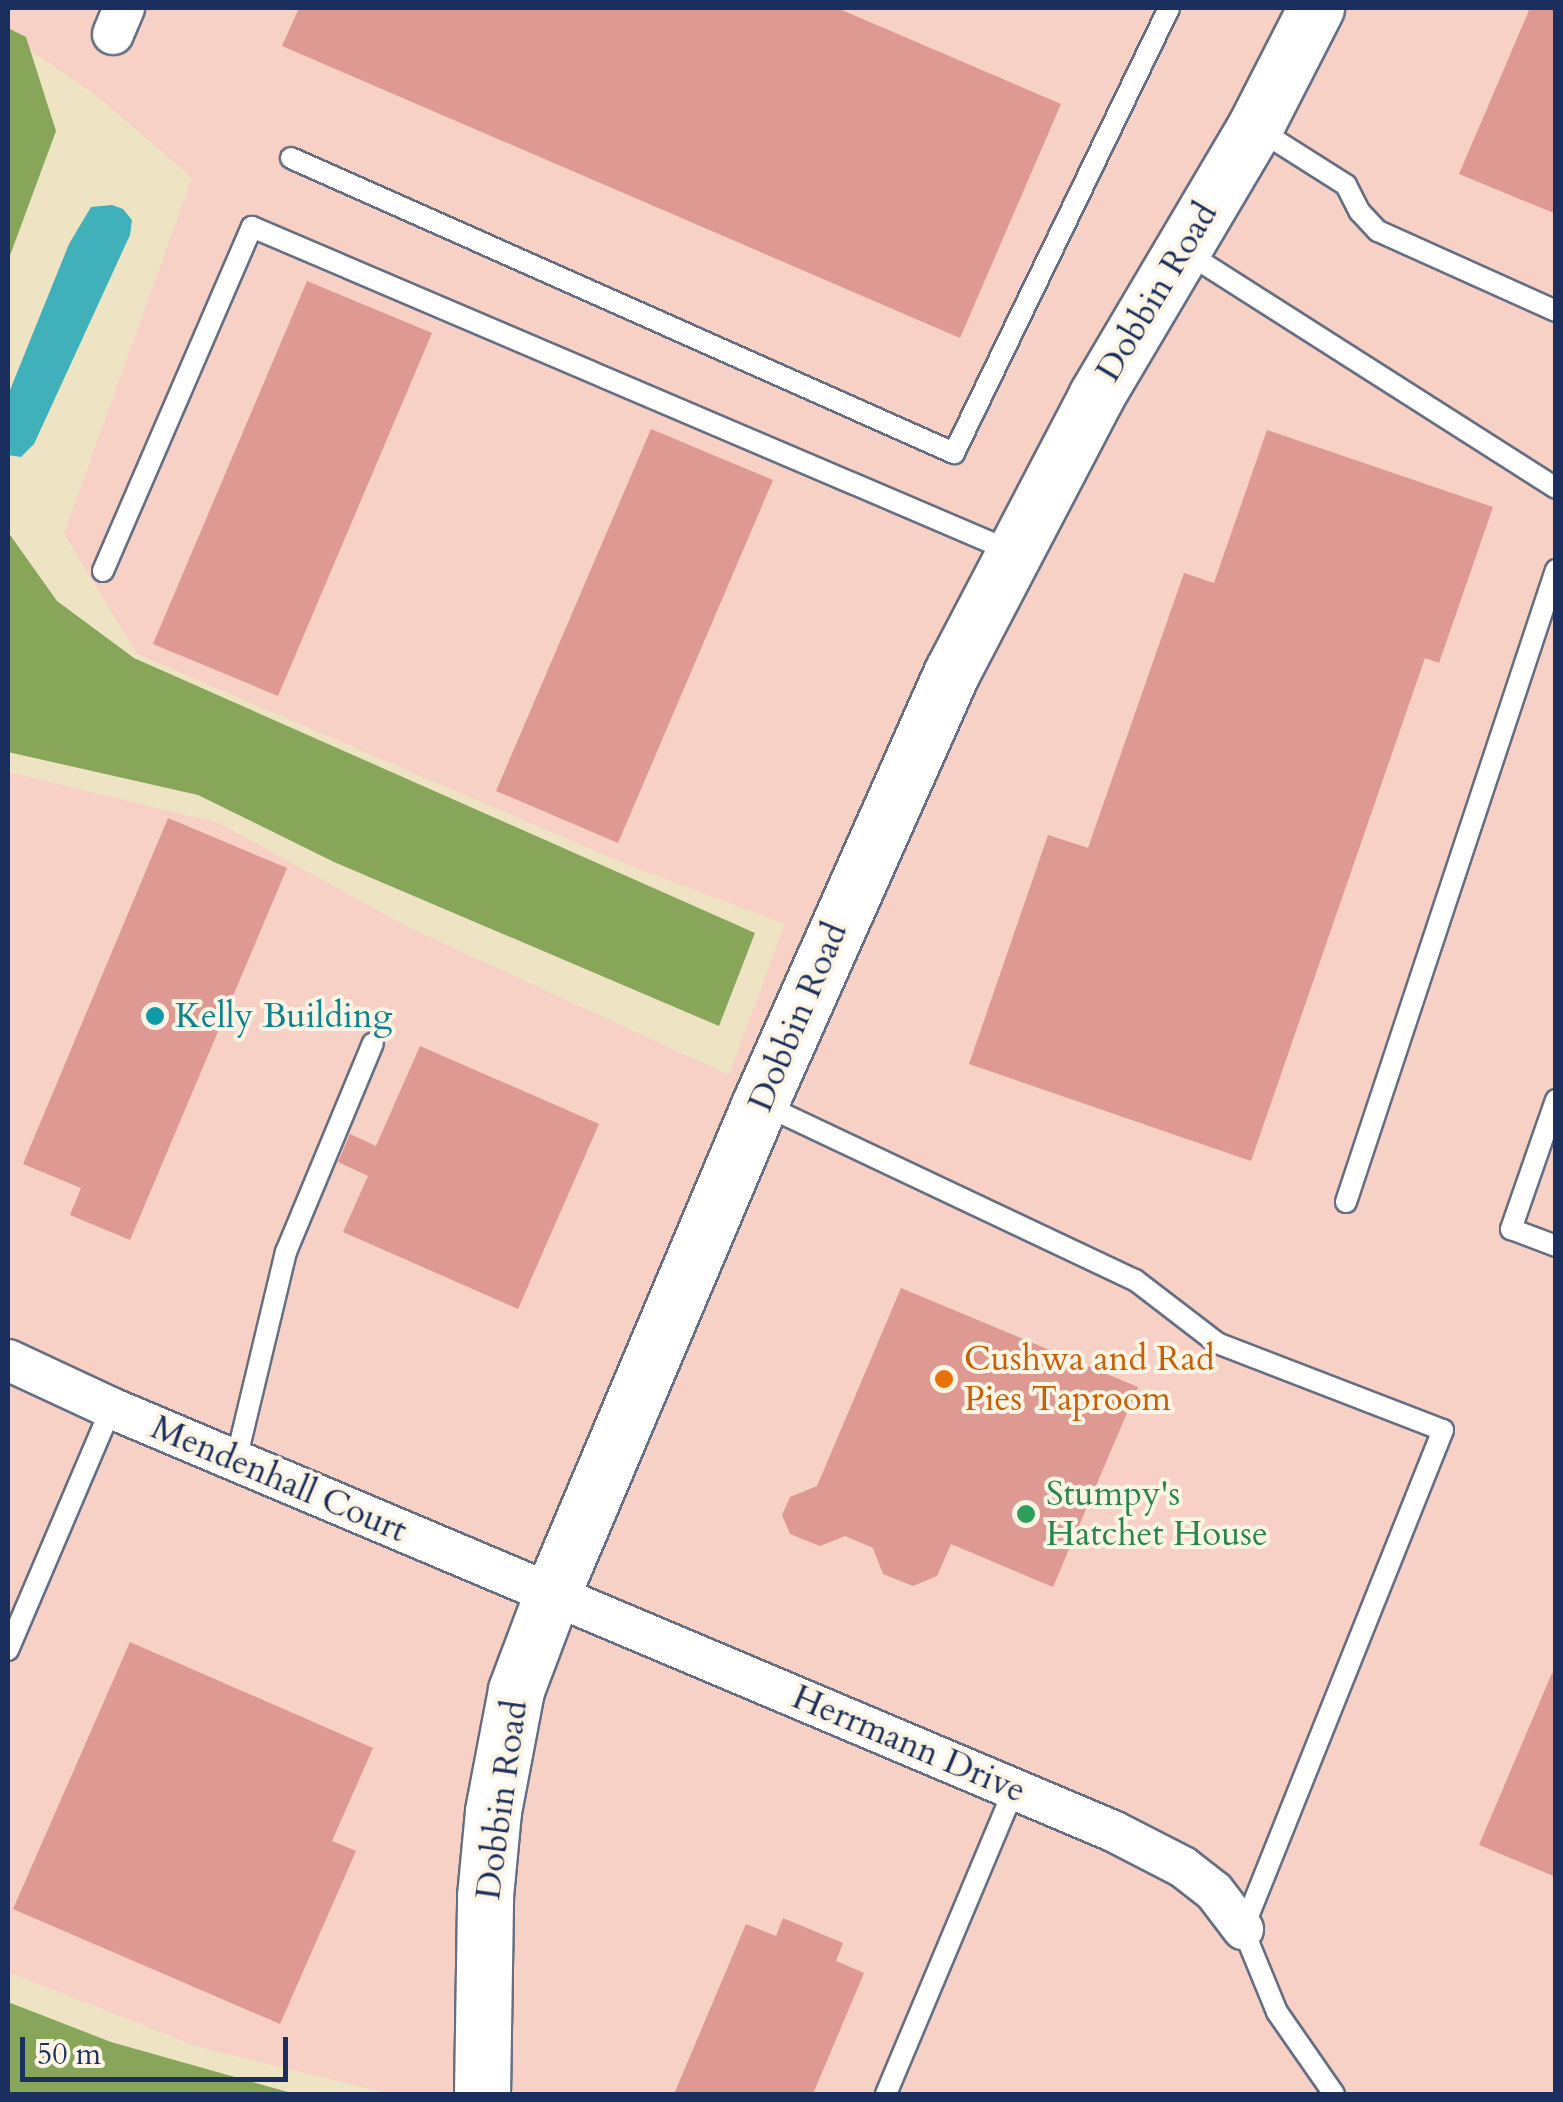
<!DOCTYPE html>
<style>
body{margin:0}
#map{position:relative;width:1563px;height:2102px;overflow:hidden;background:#eee4c4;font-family:Cardo,serif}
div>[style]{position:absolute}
.built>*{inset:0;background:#f7d1c6}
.forest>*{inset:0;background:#88a65a}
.water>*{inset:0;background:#40b0bb}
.building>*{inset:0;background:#de9992}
.roads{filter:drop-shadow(2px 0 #656e82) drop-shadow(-2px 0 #656e82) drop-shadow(0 2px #656e82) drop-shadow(0 -2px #656e82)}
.lane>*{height:20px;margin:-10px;padding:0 10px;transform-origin:10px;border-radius:10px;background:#fff}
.street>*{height:40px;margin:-20px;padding:0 20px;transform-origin:20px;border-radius:20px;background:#fff}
.secondary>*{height:55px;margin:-27.5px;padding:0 27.5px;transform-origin:27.5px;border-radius:27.5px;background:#fff}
.dots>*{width:28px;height:28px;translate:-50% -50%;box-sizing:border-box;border:5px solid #fcf5e5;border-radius:50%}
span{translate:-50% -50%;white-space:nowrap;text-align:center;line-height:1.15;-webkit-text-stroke:8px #fcf5e5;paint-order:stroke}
.street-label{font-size:35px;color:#1b2f5e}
.culture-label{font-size:35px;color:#0d838f}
.left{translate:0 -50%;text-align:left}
.food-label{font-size:35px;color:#c56008}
.leisure-label{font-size:35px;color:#27864d}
.frame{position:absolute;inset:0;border:10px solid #1b2f5e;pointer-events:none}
.scale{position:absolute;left:20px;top:2037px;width:268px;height:45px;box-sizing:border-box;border:5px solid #1b2f5e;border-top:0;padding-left:12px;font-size:30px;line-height:35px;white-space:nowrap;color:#1b2f5e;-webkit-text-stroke:8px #fcf5e5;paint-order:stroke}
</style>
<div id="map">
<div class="built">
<i style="clip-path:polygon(8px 8px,1555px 8px,1555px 2094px,391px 2094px,198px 2047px,8px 1972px,8px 772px,219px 823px,406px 926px,729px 1075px,785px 924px,628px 865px,137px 654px,64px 534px,192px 178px,97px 96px,8px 35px)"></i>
</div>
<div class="forest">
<i style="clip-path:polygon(8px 28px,26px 37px,56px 131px,8px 261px)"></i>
<i style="clip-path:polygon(8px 532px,57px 601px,134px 658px,755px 933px,719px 1026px,334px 862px,198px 795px,8px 752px)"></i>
<i style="clip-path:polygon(8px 2002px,111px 2042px,295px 2094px,8px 2094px)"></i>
</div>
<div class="water">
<i style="clip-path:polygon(112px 205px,123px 209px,132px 220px,130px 235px,34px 444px,21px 457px,8px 455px,8px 395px,69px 244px,91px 207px)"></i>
</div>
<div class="building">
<i style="clip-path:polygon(299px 8px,837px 8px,1061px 104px,960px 338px,282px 46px)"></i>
<i style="clip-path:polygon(1530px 8px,1556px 8px,1556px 214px,1459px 174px)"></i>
<i style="clip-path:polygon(307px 281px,432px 333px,278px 696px,153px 644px)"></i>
<i style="clip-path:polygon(651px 429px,773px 480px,618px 843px,496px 791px)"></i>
<i style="clip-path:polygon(1267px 430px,1493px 507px,1439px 663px,1425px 658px,1251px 1161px,969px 1064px,1048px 835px,1088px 848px,1184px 573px,1214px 583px)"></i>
<i style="clip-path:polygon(168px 818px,287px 868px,130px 1240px,70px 1215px,81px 1188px,23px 1164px)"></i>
<i style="clip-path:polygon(420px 1046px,599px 1124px,518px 1309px,343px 1232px,368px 1176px,338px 1162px,350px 1134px,376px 1146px)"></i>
<i style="clip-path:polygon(901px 1288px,1138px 1387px,1053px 1587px,951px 1544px,937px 1576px,913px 1586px,883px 1574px,873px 1548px,845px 1536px,820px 1546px,790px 1534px,782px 1515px,790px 1497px,817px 1486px)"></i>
<i style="clip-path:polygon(130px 1642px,373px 1748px,332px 1841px,356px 1851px,280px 2024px,13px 1909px)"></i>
<i style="clip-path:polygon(1552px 1673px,1556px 1675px,1556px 1877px,1479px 1845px)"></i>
<i style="clip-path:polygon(783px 1918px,843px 1943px,836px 1961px,864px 1973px,813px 2094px,674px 2094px,746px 1924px,776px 1936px)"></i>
</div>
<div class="roads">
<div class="lane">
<i style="left:1256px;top:128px;width:107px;rotate:32.3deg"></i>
<i style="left:1346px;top:185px;width:30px;rotate:63deg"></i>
<i style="left:1360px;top:212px;width:26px;rotate:47deg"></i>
<i style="left:1378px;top:231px;width:195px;rotate:24.2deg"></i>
<i style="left:291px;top:158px;width:726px;rotate:23.99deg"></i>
<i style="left:954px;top:453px;width:494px;rotate:-64.2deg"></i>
<i style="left:1184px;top:251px;width:441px;rotate:32.5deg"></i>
<i style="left:103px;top:571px;width:375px;rotate:-66.6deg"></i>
<i style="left:252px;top:227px;width:825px;rotate:23.12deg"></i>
<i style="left:1556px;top:1100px;width:137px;rotate:109.2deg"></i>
<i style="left:1511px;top:1229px;width:48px;rotate:20.7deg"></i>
<i style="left:760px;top:1103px;width:415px;rotate:25.3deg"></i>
<i style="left:1135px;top:1280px;width:103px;rotate:37.5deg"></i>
<i style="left:1217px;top:1343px;width:242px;rotate:21.1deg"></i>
<i style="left:1443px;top:1430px;width:538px;rotate:111.84deg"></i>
<i style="left:1243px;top:1929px;width:90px;rotate:67.7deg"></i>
<i style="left:1277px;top:2012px;width:100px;rotate:55.2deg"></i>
<i style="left:1346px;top:1202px;width:666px;rotate:-71.62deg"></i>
<i style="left:236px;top:1460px;width:214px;rotate:-76.5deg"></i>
<i style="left:286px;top:1252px;width:226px;rotate:-67.4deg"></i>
<i style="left:8px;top:1650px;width:263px;rotate:-66.9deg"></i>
<i style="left:886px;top:2094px;width:331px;rotate:-67.2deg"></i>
</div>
<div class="street">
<i style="left:113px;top:34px;width:28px;rotate:-67deg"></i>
<i style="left:8px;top:1360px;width:114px;rotate:25deg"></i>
<i style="left:111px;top:1408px;width:1088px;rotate:22.89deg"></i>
<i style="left:1113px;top:1831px;width:79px;rotate:27.2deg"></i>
<i style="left:1183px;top:1867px;width:39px;rotate:38deg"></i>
<i style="left:1214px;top:1891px;width:48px;rotate:52.7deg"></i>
</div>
<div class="secondary">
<i style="left:482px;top:2094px;width:198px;rotate:-89.1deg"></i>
<i style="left:485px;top:1896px;width:85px;rotate:-84.6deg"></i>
<i style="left:493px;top:1811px;width:123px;rotate:-79.2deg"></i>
<i style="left:516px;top:1690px;width:103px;rotate:-69.4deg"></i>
<i style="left:552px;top:1594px;width:533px;rotate:-67.04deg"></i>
<i style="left:760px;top:1103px;width:472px;rotate:-66deg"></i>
<i style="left:952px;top:672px;width:311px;rotate:-62.4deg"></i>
<i style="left:1096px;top:396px;width:312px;rotate:-59.4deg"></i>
<i style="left:1255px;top:127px;width:134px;rotate:-62.9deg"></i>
</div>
</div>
<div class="dots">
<i style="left:155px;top:1016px;background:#0f9aa8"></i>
<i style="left:944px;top:1379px;background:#e8710a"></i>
<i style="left:1026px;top:1514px;background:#2e9e5b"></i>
</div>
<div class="street-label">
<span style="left:1157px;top:292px;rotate:-59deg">Dobbin Road</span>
<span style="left:798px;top:1017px;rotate:-67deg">Dobbin Road</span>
<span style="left:279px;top:1479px;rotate:23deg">Mendenhall Court</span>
<span style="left:909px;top:1744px;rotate:23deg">Herrmann Drive</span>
<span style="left:502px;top:1800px;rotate:-82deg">Dobbin Road</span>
</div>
<div class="culture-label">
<span class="left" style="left:175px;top:1016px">Kelly Building</span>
</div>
<div class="food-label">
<span class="left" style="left:964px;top:1379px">Cushwa and Rad<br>Pies Taproom</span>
</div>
<div class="leisure-label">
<span class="left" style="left:1046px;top:1514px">Stumpy's<br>Hatchet House</span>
</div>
<div class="frame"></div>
<div class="scale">50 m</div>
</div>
